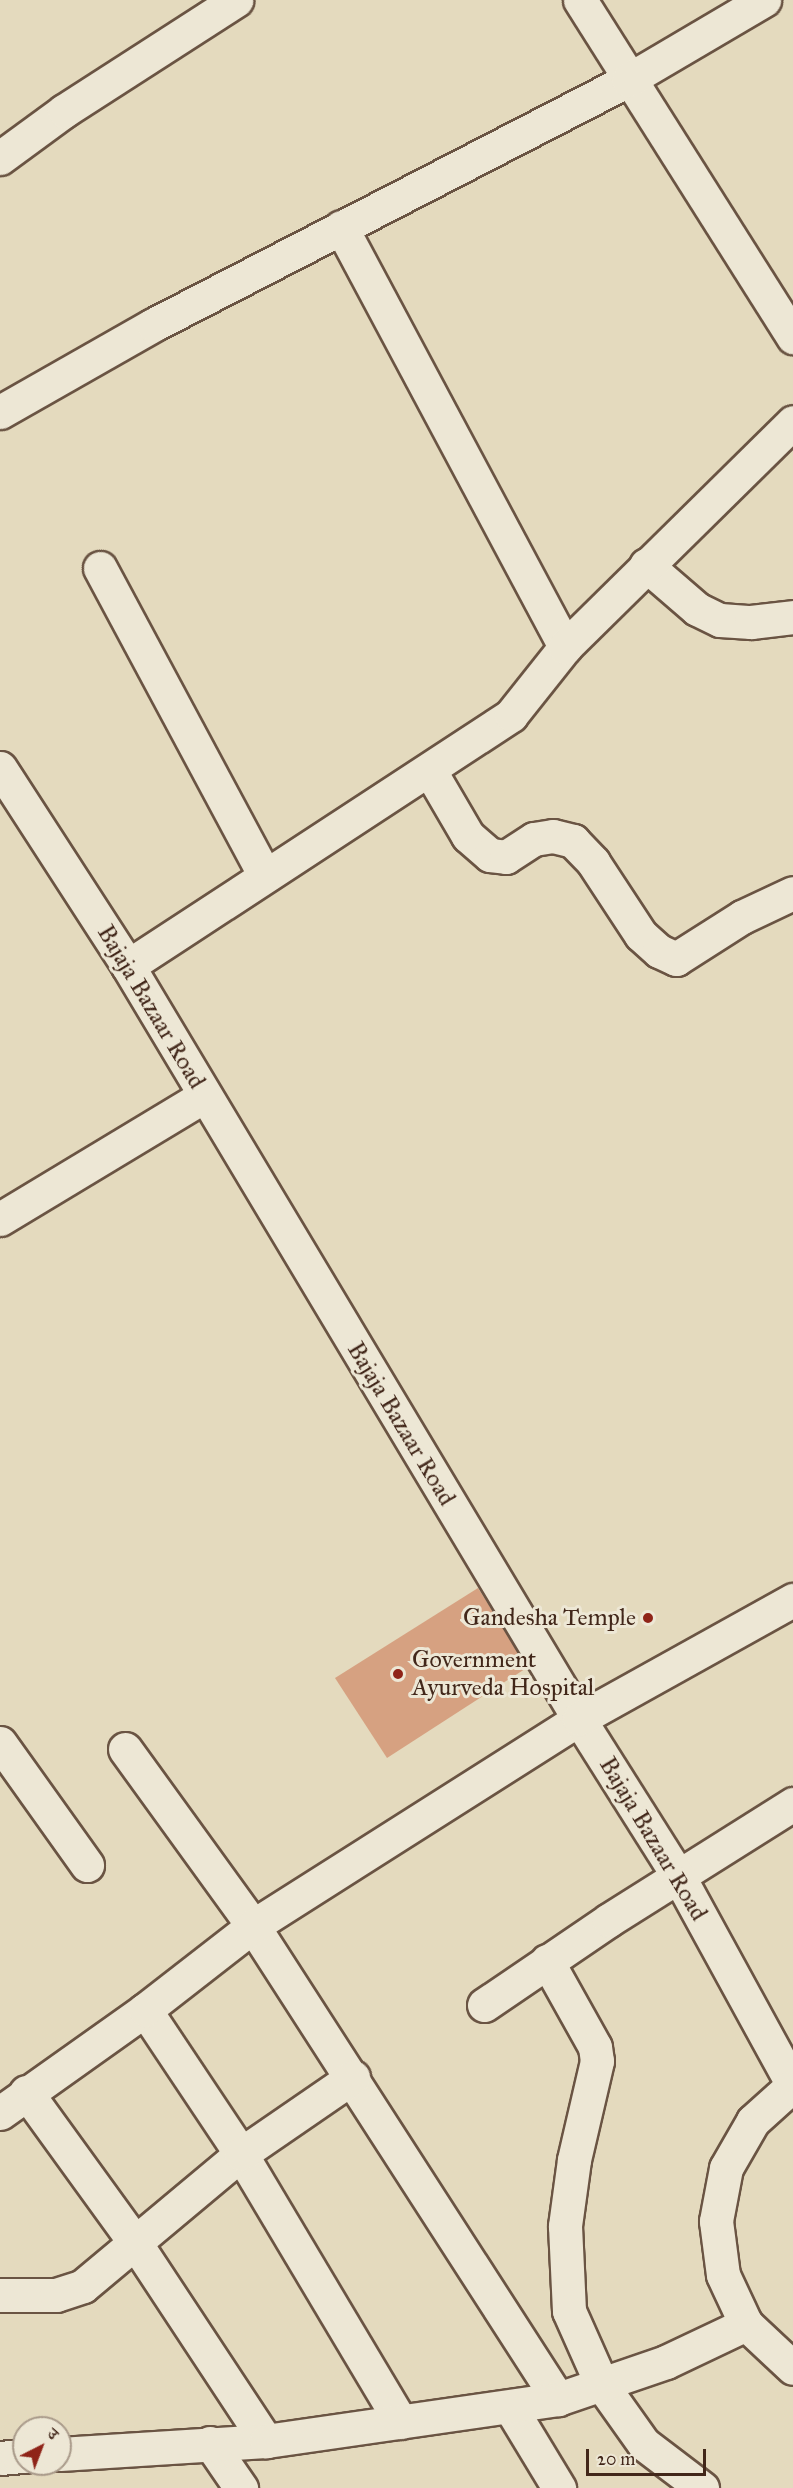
<!DOCTYPE html>
<meta charset="utf-8">
<style>
body{margin:0}
#map{position:relative;width:793px;height:2488px;overflow:hidden;background:#e4dabe;font-family:"IM FELL Great Primer","Noto Serif Devanagari",serif}
div>[style]{position:absolute}
.building>*{inset:0;background:#d6a181}
.roads{filter:drop-shadow(2px 0 #6a5443) drop-shadow(-2px 0 #6a5443) drop-shadow(0 2px #6a5443) drop-shadow(0 -2px #6a5443)}
.minor>*{height:33px;margin:-16.5px;padding:0 16.5px;transform-origin:16.5px;border-radius:16.5px;background:#ede7d5}
.tertiary>*{height:33px;margin:-16.5px;padding:0 16.5px;transform-origin:16.5px;border-radius:16.5px;background:#ede7d5}
.secondary>*{height:33px;margin:-16.5px;padding:0 16.5px;transform-origin:16.5px;border-radius:16.5px;background:#ede7d5}
.dots>*{width:16px;height:16px;translate:-50% -50%;box-sizing:border-box;border:3px solid #ede7d5;border-radius:50%}
span{translate:-50% -50%;white-space:nowrap;text-align:center;line-height:1.15;-webkit-text-stroke:6px #ede7d5;paint-order:stroke}
.street-label{font-size:24px;color:#42271a}
.poi-label{font-size:24px;color:#42271a}
.right{translate:-100% -50%;text-align:right}
.left{translate:0 -50%;text-align:left}
.north{position:absolute;left:12px;top:2416px;width:60px;height:60px;box-sizing:border-box;background:#ede7d5;border:2px solid #a99a8a;border-radius:50%;rotate:42deg;font-size:16px;font-weight:700;line-height:24px;text-align:center;color:#42271a}
.north::after{content:'';display:block;margin:auto;width:21px;height:27px;background:#8f2418;clip-path:polygon(50% 0,100% 100%,50% 72%,0 100%)}
.scale{position:absolute;left:586px;top:2449px;width:120px;height:27px;box-sizing:border-box;border:3px solid #42271a;border-top:0;padding-left:8px;font-size:18px;line-height:21px;white-space:nowrap;color:#42271a;-webkit-text-stroke:4px #ede7d5;paint-order:stroke}
</style>
<div id="map">
<div class="building">
<i style="clip-path:polygon(478px 1588px,528px 1667px,387px 1758px,335px 1678px)"></i>
</div>
<div class="roads">
<div class="minor">
<i style="left:580px;top:0;width:399px;rotate:57.7deg"></i>
<i style="left:0;top:158px;width:79px;rotate:-36.3deg"></i>
<i style="left:64px;top:111px;width:205px;rotate:-32.8deg"></i>
<i style="left:341px;top:227px;width:476px;rotate:61.9deg"></i>
<i style="left:0;top:412px;width:176px;rotate:-29.6deg"></i>
<i style="left:153px;top:325px;width:534px;rotate:-27.28deg"></i>
<i style="left:628px;top:80px;width:158px;rotate:-30.5deg"></i>
<i style="left:646px;top:565px;width:67px;rotate:40.8deg"></i>
<i style="left:697px;top:609px;width:25px;rotate:26deg"></i>
<i style="left:720px;top:620px;width:31px;rotate:4deg"></i>
<i style="left:751px;top:622px;width:42px;rotate:-6.8deg"></i>
<i style="left:100px;top:568px;width:349px;rotate:61.8deg"></i>
<i style="left:430px;top:771px;width:75px;rotate:59.7deg"></i>
<i style="left:468px;top:836px;width:29px;rotate:41deg"></i>
<i style="left:490px;top:855px;width:16px;rotate:7deg"></i>
<i style="left:506px;top:857px;width:33px;rotate:-33deg"></i>
<i style="left:534px;top:839px;width:19px;rotate:-9deg"></i>
<i style="left:553px;top:836px;width:21px;rotate:14deg"></i>
<i style="left:573px;top:841px;width:29px;rotate:46deg"></i>
<i style="left:593px;top:862px;width:87px;rotate:56.7deg"></i>
<i style="left:641px;top:935px;width:24px;rotate:42deg"></i>
<i style="left:659px;top:951px;width:19px;rotate:25deg"></i>
<i style="left:676px;top:959px;width:78px;rotate:-32.5deg"></i>
<i style="left:742px;top:917px;width:56px;rotate:-25.2deg"></i>
<i style="left:128px;top:966px;width:458px;rotate:-33.2deg"></i>
<i style="left:511px;top:715px;width:87px;rotate:-51.5deg"></i>
<i style="left:565px;top:647px;width:320px;rotate:-44.6deg"></i>
<i style="left:0;top:1219px;width:238px;rotate:-31.1deg"></i>
<i style="left:0;top:1743px;width:150px;rotate:54.5deg"></i>
<i style="left:125px;top:1749px;width:218px;rotate:54.1deg"></i>
<i style="left:253px;top:1926px;width:563px;rotate:57.19deg"></i>
<i style="left:547px;top:1961px;width:98px;rotate:60.8deg"></i>
<i style="left:595px;top:2047px;width:14px;rotate:82deg"></i>
<i style="left:597px;top:2061px;width:102px;rotate:103.1deg"></i>
<i style="left:574px;top:2160px;width:67px;rotate:97.8deg"></i>
<i style="left:565px;top:2226px;width:85px;rotate:87.3deg"></i>
<i style="left:569px;top:2311px;width:81px;rotate:66deg"></i>
<i style="left:602px;top:2385px;width:72px;rotate:54.6deg"></i>
<i style="left:644px;top:2444px;width:73px;rotate:37.2deg"></i>
<i style="left:484px;top:2005px;width:151px;rotate:-34.2deg"></i>
<i style="left:609px;top:1920px;width:218px;rotate:-32.2deg"></i>
<i style="left:145px;top:2010px;width:173px;rotate:56.3deg"></i>
<i style="left:241px;top:2154px;width:312px;rotate:59.2deg"></i>
<i style="left:26px;top:2092px;width:184px;rotate:54.1deg"></i>
<i style="left:134px;top:2241px;width:240px;rotate:56.6deg"></i>
<i style="left:0;top:2113px;width:178px;rotate:-35.4deg"></i>
<i style="left:145px;top:2010px;width:137px;rotate:-37.9deg"></i>
<i style="left:253px;top:1926px;width:386px;rotate:-32.4deg"></i>
<i style="left:0;top:2295px;width:56px"></i>
<i style="left:56px;top:2295px;width:28px;rotate:-18deg"></i>
<i style="left:83px;top:2286px;width:206px;rotate:-39.9deg"></i>
<i style="left:241px;top:2154px;width:136px;rotate:-34.5deg"></i>
<i style="left:510px;top:2407px;width:95px;rotate:58.8deg"></i>
<i style="left:210px;top:2443px;width:55px;rotate:55.4deg"></i>
<i style="left:60px;top:2454px;width:206px;rotate:-3.6deg"></i>
<i style="left:266px;top:2441px;width:295px;rotate:-8.2deg"></i>
<i style="left:558px;top:2399px;width:114px;rotate:-18.9deg"></i>
<i style="left:666px;top:2362px;width:89px;rotate:-25.4deg"></i>
<i style="left:0;top:2458px;width:24px;rotate:-5deg"></i>
</div>
<div class="tertiary">
<i style="left:0;top:768px;width:236px;rotate:57.1deg"></i>
<i style="left:128px;top:966px;width:878px;rotate:59.08deg"></i>
<i style="left:579px;top:1719px;width:187px;rotate:57.7deg"></i>
<i style="left:679px;top:1877px;width:237px;rotate:61.3deg"></i>
<i style="left:579px;top:1719px;width:245px;rotate:-29.1deg"></i>
</div>
<div class="secondary">
<i style="left:793px;top:2085px;width:54px;rotate:138deg"></i>
<i style="left:753px;top:2121px;width:54px;rotate:119.9deg"></i>
<i style="left:726px;top:2168px;width:54px;rotate:100.7deg"></i>
<i style="left:716px;top:2221px;width:54px;rotate:82.6deg"></i>
<i style="left:723px;top:2275px;width:54px;rotate:64.9deg"></i>
<i style="left:746px;top:2324px;width:64px;rotate:43.1deg"></i>
</div>
</div>
<div class="dots">
<i style="left:648px;top:1618px;background:#8f2418"></i>
<i style="left:398px;top:1674px;background:#8f2418"></i>
</div>
<div class="street-label">
<span style="left:151px;top:1007px;rotate:59deg">Bajaja Bazaar Road</span>
<span style="left:401px;top:1424px;rotate:59deg">Bajaja Bazaar Road</span>
<span style="left:653px;top:1839px;rotate:59deg">Bajaja Bazaar Road</span>
</div>
<div class="poi-label">
<span class="right" style="left:636px;top:1618px">Gandesha Temple</span>
<span class="left" style="left:412px;top:1674px">Government<br>Ayurveda Hospital</span>
</div>
<div class="north">उ</div>
<div class="scale">20 m</div>
</div>
